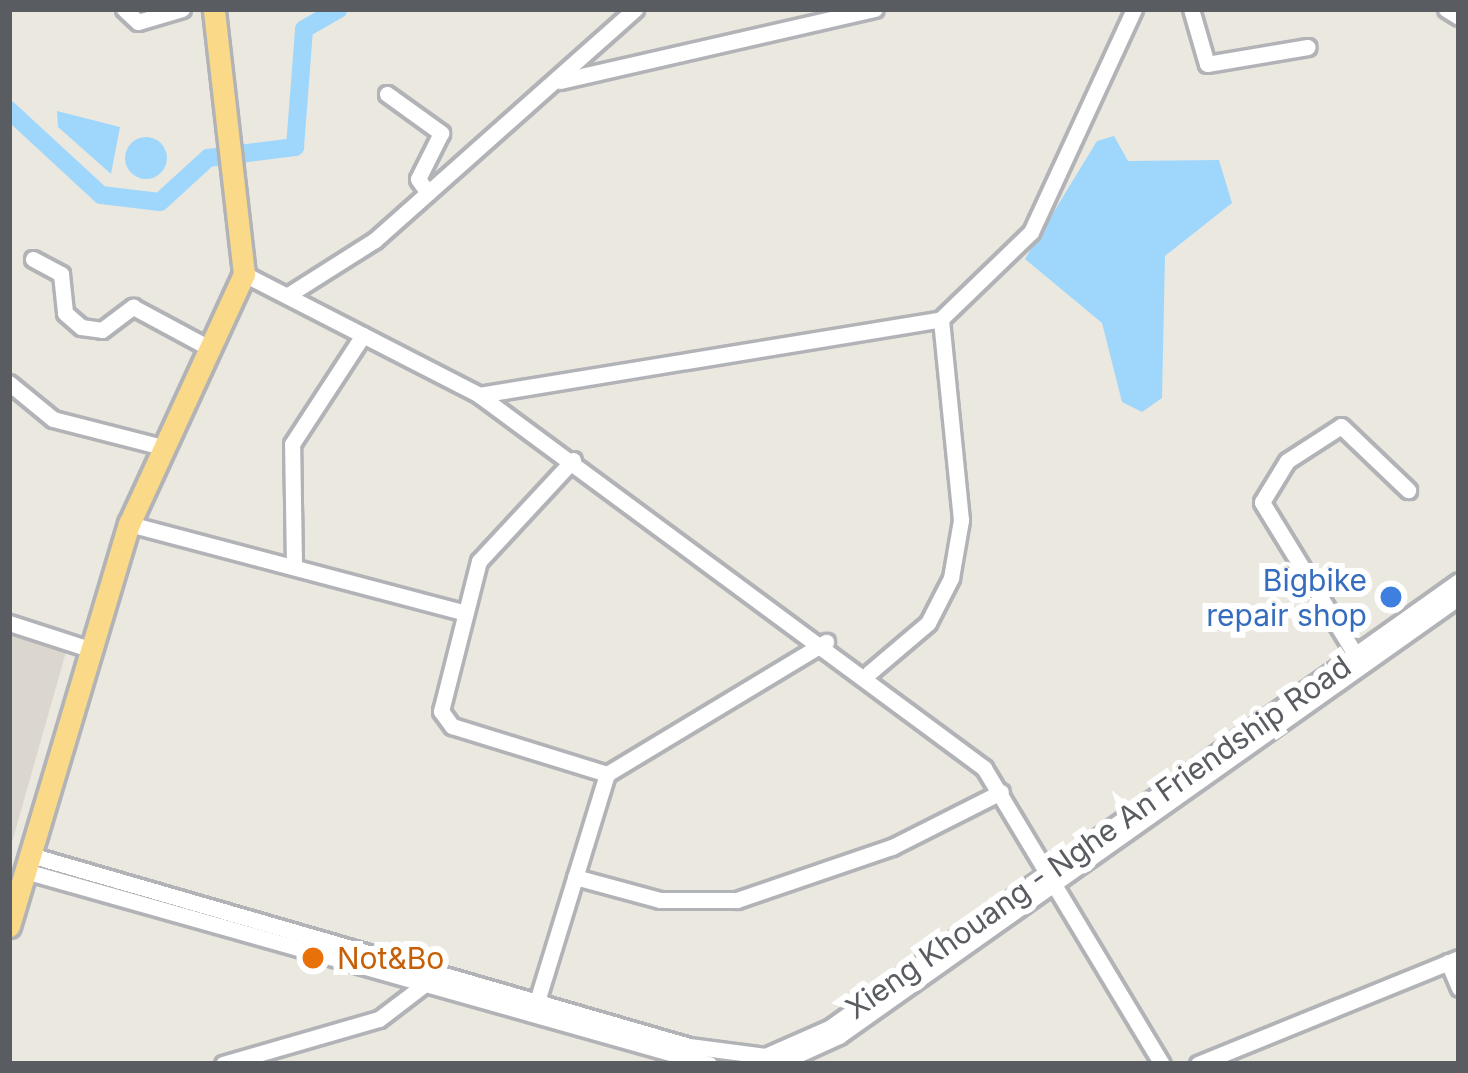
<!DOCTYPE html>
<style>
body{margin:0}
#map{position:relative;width:1468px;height:1073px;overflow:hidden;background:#ebe8e0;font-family:Inter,sans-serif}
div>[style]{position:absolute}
.education>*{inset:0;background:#dbd7ce}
.water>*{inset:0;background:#9fd7fc}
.round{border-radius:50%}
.river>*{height:18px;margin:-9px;padding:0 9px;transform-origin:9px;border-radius:9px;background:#9fd7fc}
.roads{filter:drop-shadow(3px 0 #b1b3b7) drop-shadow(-3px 0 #b1b3b7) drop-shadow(0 3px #b1b3b7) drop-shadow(0 -3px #b1b3b7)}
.minor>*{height:15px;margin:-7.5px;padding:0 7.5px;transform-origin:7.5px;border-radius:7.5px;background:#fff}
.highway>*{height:21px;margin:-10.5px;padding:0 10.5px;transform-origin:10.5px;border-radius:10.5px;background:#fad988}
.dots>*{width:33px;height:33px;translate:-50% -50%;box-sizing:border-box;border:6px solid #fff;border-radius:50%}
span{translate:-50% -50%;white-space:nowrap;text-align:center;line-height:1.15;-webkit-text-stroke:12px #fff;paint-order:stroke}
.shop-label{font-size:30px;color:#366cbe}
.right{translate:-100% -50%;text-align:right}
.street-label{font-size:30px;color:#595c61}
.food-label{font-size:30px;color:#c56008}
.left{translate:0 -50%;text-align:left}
.frame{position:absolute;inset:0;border:12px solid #595c61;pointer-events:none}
</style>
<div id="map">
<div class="education">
<i style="clip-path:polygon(9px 634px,66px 652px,9px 853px)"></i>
</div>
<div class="water">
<i style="clip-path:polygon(57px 111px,120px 127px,111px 174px,58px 127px)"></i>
<i style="clip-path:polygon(1114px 136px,1128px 161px,1219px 160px,1232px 203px,1165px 256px,1162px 398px,1142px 412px,1122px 402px,1102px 323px,1025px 259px,1097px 141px)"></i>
<i class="round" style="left:125px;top:137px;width:42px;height:42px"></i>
</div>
<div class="river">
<i style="left:9px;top:110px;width:125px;rotate:42.7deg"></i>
<i style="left:101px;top:195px;width:59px;rotate:6.8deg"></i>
<i style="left:160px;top:202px;width:65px;rotate:-42.5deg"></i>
<i style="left:208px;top:158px;width:88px;rotate:-7.2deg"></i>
<i style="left:295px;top:147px;width:118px;rotate:-85.6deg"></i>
<i style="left:304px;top:29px;width:40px;rotate:-29.7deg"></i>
</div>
<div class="roads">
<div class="minor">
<i style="left:124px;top:9px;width:19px;rotate:43deg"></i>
<i style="left:138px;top:22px;width:46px;rotate:-16.5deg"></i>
<i style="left:1191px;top:9px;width:57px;rotate:73.8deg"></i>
<i style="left:1207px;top:64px;width:102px;rotate:-9.6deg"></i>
<i style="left:1446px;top:9px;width:15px;rotate:32deg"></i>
<i style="left:560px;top:81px;width:323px;rotate:-12.9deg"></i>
<i style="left:387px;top:94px;width:67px;rotate:35.8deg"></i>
<i style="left:441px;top:133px;width:51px;rotate:116.6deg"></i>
<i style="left:418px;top:179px;width:17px;rotate:54deg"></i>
<i style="left:33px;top:259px;width:32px;rotate:28deg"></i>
<i style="left:61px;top:274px;width:39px;rotate:84deg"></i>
<i style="left:65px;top:313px;width:21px;rotate:41deg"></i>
<i style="left:81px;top:327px;width:21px;rotate:8deg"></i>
<i style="left:102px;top:330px;width:39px;rotate:-37deg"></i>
<i style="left:133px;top:307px;width:89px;rotate:28.3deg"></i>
<i style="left:244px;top:274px;width:264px;rotate:27.2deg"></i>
<i style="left:479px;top:395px;width:628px;rotate:36.45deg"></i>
<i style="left:984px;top:768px;width:345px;rotate:59deg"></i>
<i style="left:288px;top:295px;width:103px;rotate:-32.3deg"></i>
<i style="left:375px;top:240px;width:348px;rotate:-41.6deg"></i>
<i style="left:9px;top:383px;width:57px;rotate:39.3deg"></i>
<i style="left:53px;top:419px;width:113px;rotate:14.4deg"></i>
<i style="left:479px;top:395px;width:468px;rotate:-9.3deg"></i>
<i style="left:573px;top:460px;width:138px;rotate:132.9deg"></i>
<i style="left:479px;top:561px;width:155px;rotate:104.2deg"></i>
<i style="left:441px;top:711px;width:19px;rotate:54deg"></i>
<i style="left:452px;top:726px;width:162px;rotate:17.2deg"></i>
<i style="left:129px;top:524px;width:348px;rotate:14.8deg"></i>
<i style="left:294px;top:565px;width:121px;rotate:-90.9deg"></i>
<i style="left:292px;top:444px;width:130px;rotate:-56.9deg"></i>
<i style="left:9px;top:623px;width:87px;rotate:18deg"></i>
<i style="left:1355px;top:654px;width:178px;rotate:-121.5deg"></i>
<i style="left:1262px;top:502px;width:48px;rotate:-58.6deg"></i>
<i style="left:1287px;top:461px;width:64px;rotate:-32.9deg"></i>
<i style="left:1341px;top:426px;width:93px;rotate:43.7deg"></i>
<i style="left:869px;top:673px;width:77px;rotate:-40.3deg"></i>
<i style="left:928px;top:623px;width:51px;rotate:-62.9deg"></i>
<i style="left:951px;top:578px;width:59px;rotate:-80.2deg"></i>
<i style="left:961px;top:520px;width:202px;rotate:-95.7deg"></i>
<i style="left:941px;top:319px;width:125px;rotate:-44deg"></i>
<i style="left:1031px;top:232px;width:246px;rotate:-65.2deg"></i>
<i style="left:30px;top:855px;width:686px;rotate:16.16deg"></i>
<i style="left:689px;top:1046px;width:77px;rotate:7.5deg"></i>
<i style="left:765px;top:1056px;width:70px;rotate:-23.6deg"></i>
<i style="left:829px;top:1028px;width:772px;rotate:-35.36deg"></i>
<i style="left:25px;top:871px;width:711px;rotate:15.76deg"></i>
<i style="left:575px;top:877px;width:88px;rotate:15.1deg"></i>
<i style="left:660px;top:900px;width:77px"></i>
<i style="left:737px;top:900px;width:164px;rotate:-18.9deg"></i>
<i style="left:892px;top:847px;width:122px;rotate:-26.8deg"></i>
<i style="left:1448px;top:962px;width:28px;rotate:67deg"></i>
<i style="left:535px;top:1008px;width:245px;rotate:-72.9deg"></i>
<i style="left:607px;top:774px;width:256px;rotate:-31.1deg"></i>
<i style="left:223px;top:1064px;width:162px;rotate:-16.1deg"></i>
<i style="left:379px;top:1019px;width:58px;rotate:-37.3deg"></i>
<i style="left:777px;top:1064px;width:68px;rotate:-24.3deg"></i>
<i style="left:839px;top:1036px;width:760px;rotate:-35.3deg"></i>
<i style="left:1198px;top:1064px;width:282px;rotate:-22.1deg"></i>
</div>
<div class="highway">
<i style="left:9px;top:926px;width:420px;rotate:-73.4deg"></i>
<i style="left:129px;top:524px;width:275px;rotate:-65.3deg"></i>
<i style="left:244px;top:274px;width:267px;rotate:-96.5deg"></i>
</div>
</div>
<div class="dots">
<i style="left:1391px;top:597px;background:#3f7fe0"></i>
<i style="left:313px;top:958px;background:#e8710a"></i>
</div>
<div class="shop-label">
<span class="right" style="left:1367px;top:597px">Bigbike<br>repair shop</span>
</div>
<div class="street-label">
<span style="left:1098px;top:837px;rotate:-35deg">Xieng Khouang - Nghe An Friendship Road</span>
</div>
<div class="food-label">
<span class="left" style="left:337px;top:958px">Not&amp;Bo</span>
</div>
<div class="frame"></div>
</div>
